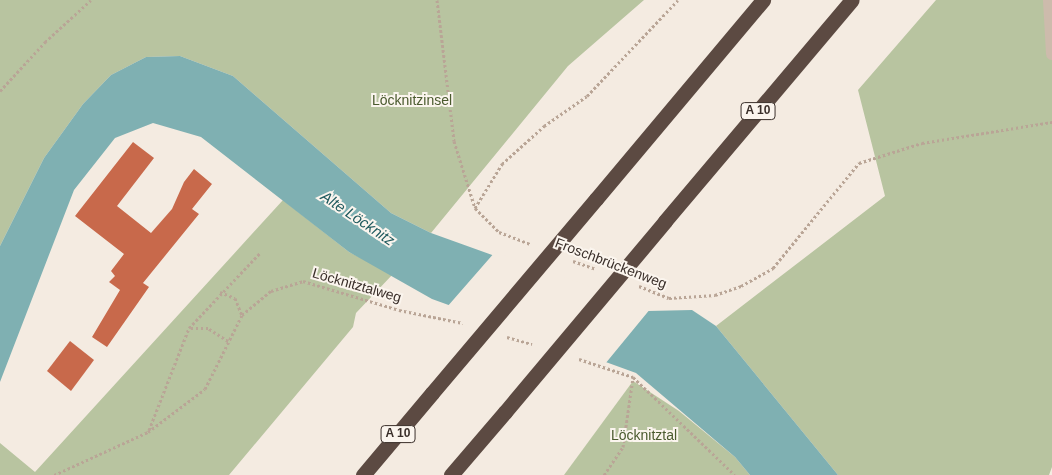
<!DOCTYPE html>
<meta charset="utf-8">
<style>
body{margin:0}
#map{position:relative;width:1052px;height:475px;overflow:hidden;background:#f4ebe1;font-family:Arial,sans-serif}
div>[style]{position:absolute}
.green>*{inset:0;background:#b8c4a0}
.water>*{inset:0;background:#7fb0b2}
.pier>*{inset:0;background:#f4ebe1}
.building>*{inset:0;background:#c8694b}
.path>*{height:3px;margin-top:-1.5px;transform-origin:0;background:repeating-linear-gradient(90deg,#b9a596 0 2.5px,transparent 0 5px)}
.minor>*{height:12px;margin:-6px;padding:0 6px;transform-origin:6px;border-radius:6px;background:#cdbbac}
.highway>*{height:15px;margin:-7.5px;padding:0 7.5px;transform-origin:7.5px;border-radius:7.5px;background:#5c4a42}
.highway-bridge>*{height:15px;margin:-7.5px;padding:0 7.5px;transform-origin:7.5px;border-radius:7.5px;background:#5c4a42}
span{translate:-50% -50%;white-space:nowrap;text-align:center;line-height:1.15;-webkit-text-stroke:4px #fbf5ee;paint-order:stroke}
.shield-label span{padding:1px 4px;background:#fbf5ee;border:1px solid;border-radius:4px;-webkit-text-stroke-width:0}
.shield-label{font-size:12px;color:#3b302b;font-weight:700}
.park-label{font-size:14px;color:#4a5a2e}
.street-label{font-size:14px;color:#3b302b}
.water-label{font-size:15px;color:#1f5a5e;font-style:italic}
</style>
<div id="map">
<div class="green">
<i style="clip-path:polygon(0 0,644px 0,568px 66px,431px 233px,391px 213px,233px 76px,180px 56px,146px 57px,111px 75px,83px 104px,44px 158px,0 246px)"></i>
<i style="clip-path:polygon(936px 0,1052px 0,1052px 467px,1049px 475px,838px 475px,716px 326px,885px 196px,858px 90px)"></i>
<i style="clip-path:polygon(283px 200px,349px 252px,393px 274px,356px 313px,353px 327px,229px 475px,0 475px,0 443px,35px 472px)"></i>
<i style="clip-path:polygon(633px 381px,679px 411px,735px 457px,750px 475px,564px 475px)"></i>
</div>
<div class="water">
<i style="clip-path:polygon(180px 56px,233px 76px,391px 213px,431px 233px,648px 311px,692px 310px,716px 326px,838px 475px,750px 475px,735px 457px,636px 373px,432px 299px,349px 252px,201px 137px,153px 123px,115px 138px,74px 190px,0 382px,0 246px,44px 158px,83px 104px,111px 75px,146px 57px)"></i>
</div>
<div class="pier">
<i style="clip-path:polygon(495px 252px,649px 308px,651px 308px,605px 364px,447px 307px)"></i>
</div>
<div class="building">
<i style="clip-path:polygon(133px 142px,154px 158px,117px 206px,151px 233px,172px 209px,184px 182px,194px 169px,212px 184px,192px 209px,199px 214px,143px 283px,149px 287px,107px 347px,92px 337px,120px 290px,109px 282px,115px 276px,111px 271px,124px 254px,75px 216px)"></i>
<i style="clip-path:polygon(70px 341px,94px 360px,71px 391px,47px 371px)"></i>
</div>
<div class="path">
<i style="left:437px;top:0;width:142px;rotate:83.1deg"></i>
<i style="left:454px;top:141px;width:70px;rotate:72.6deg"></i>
<i style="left:475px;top:208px;width:34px;rotate:45deg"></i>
<i style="left:499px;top:232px;width:33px;rotate:21deg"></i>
<i style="left:0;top:91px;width:67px;rotate:-47.4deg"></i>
<i style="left:45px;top:42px;width:62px;rotate:-42.4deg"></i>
<i style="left:475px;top:208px;width:52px;rotate:-58.5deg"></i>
<i style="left:502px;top:164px;width:57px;rotate:-42.1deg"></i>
<i style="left:544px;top:126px;width:52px;rotate:-34.9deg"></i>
<i style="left:587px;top:96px;width:132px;rotate:-46.5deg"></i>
<i style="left:573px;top:261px;width:24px;rotate:19deg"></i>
<i style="left:639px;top:286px;width:32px;rotate:22deg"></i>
<i style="left:669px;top:298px;width:46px;rotate:-3.7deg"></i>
<i style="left:715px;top:295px;width:28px;rotate:-19deg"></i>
<i style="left:741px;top:286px;width:37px;rotate:-29deg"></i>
<i style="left:773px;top:268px;width:136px;rotate:-50.7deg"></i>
<i style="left:859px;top:163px;width:66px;rotate:-17.6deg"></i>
<i style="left:922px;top:143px;width:132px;rotate:-9.2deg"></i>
<i style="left:220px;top:292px;width:16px;rotate:22deg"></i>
<i style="left:235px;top:298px;width:18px;rotate:68deg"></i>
<i style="left:507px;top:337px;width:26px;rotate:16deg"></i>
<i style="left:228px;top:341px;width:24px;rotate:-147deg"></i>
<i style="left:208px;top:328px;width:19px;rotate:180deg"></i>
<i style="left:189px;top:328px;width:103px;rotate:-46.6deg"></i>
<i style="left:579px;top:359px;width:57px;rotate:18.4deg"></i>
<i style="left:633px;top:377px;width:141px;rotate:43.9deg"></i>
<i style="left:149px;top:430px;width:110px;rotate:-68.6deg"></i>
<i style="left:54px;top:475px;width:103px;rotate:-24.6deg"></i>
<i style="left:148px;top:432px;width:71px;rotate:-37deg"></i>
<i style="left:205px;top:389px;width:83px;rotate:-63.4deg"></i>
<i style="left:242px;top:315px;width:38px;rotate:-40deg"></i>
<i style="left:271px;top:291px;width:34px;rotate:-17deg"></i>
<i style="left:303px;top:281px;width:100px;rotate:16.8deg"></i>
<i style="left:399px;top:310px;width:65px;rotate:11.5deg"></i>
<i style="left:604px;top:475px;width:34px;rotate:-56deg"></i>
<i style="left:623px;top:447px;width:70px;rotate:-81.8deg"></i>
</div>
<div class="minor">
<i style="left:1049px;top:0;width:54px;rotate:86.8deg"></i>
</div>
<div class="highway">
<i style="left:596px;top:199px;width:260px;rotate:-50deg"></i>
<i style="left:665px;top:221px;width:289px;rotate:-49.8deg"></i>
<i style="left:363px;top:475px;width:107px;rotate:-49.9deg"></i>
<i style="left:451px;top:475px;width:83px;rotate:-49.4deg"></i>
</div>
<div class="highway-bridge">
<i style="left:432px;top:393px;width:254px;rotate:-49.8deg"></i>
<i style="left:505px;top:412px;width:249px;rotate:-50deg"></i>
</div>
<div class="shield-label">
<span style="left:758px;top:111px">A 10</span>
<span style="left:398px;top:434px">A 10</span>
</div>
<div class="park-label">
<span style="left:412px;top:100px">Löcknitzinsel</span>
<span style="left:644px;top:435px">Löcknitztal</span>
</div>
<div class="street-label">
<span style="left:611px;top:263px;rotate:21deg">Froschbrückenweg</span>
<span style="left:357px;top:285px;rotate:16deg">Löcknitztalweg</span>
</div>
<div class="water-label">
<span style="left:358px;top:218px;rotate:34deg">Alte Löcknitz</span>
</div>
</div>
